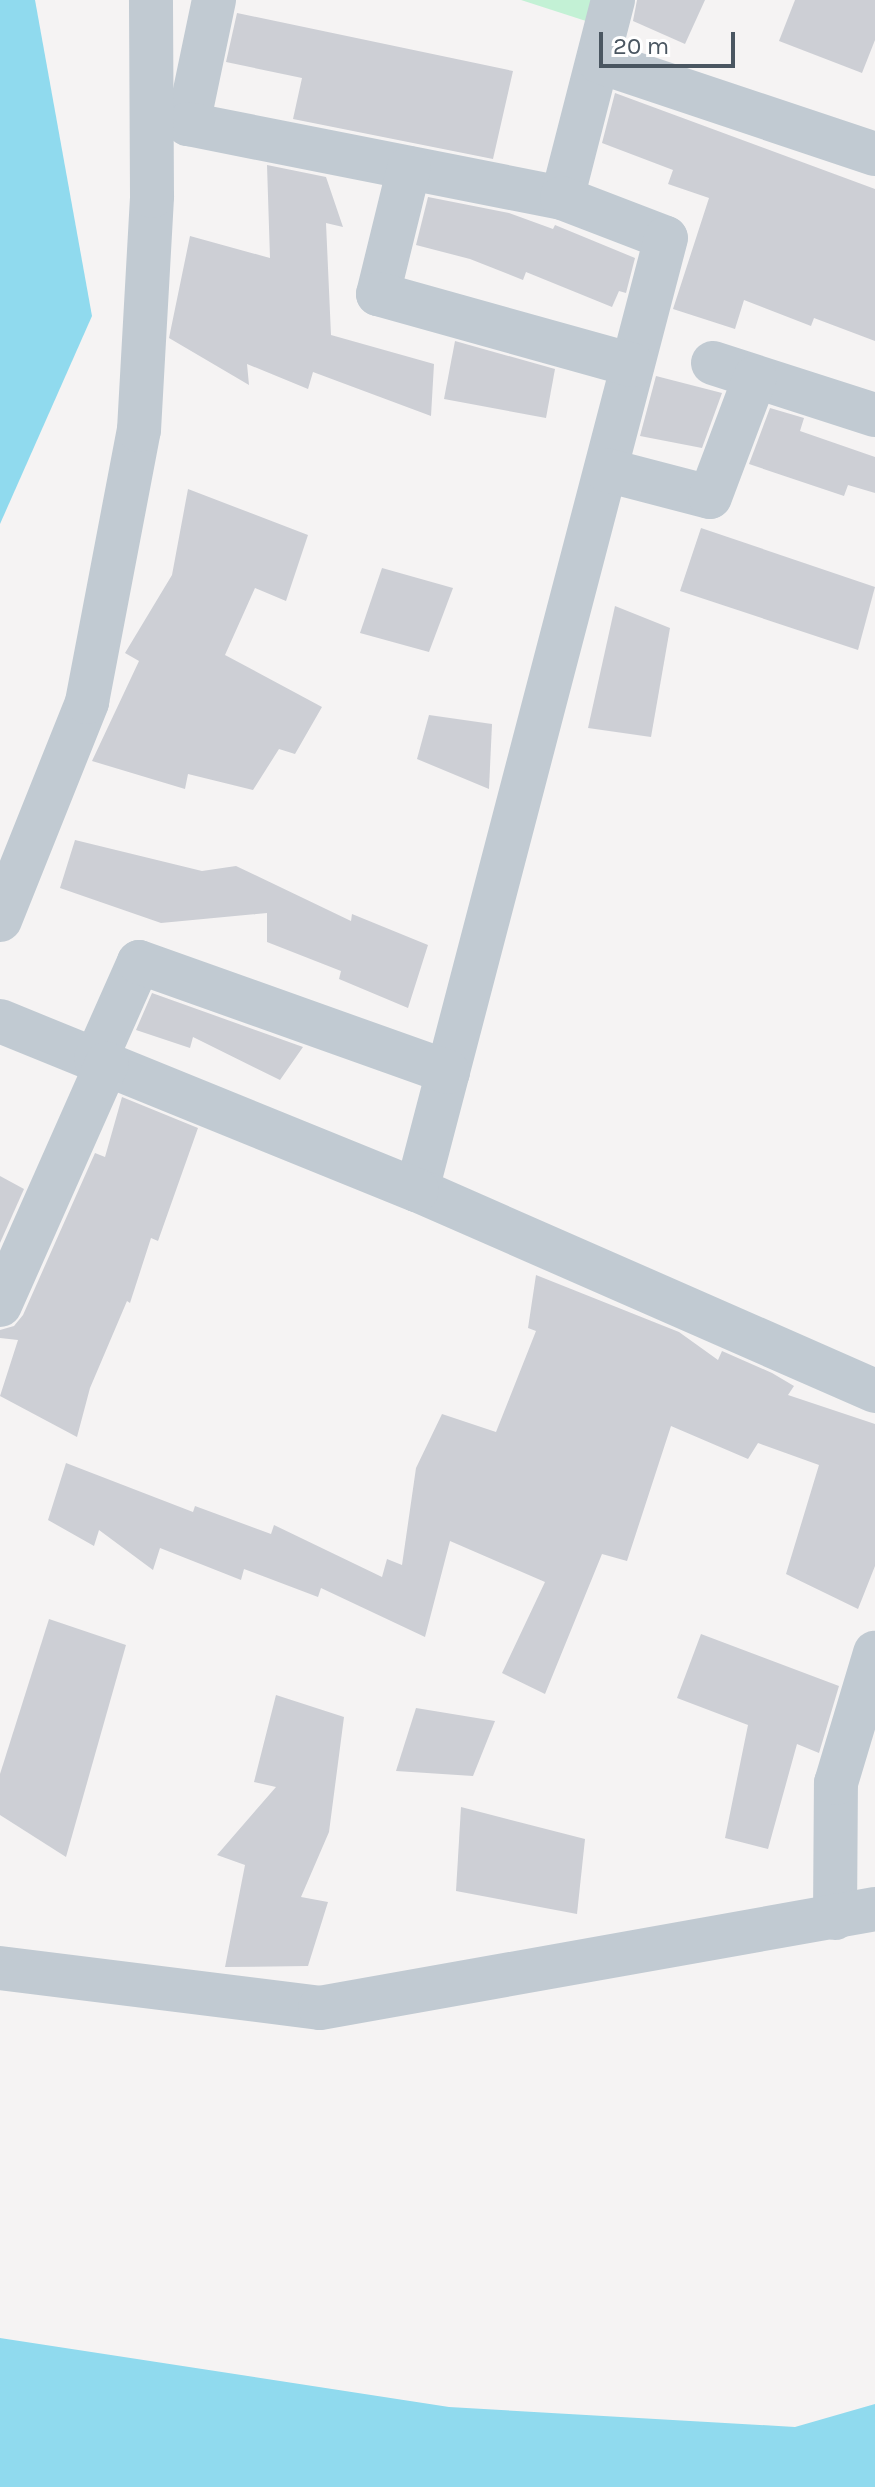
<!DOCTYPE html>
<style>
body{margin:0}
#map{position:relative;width:875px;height:2487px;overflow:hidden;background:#f5f3f3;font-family:Karla,sans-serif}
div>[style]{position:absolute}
.green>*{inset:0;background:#c3f1d5}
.water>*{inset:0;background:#90daee}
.building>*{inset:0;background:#cdcfd5}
.minor>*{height:44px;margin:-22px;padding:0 22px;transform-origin:22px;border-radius:22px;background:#c1cad2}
span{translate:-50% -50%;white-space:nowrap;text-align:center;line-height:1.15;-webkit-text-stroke:8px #fff;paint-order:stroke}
.scale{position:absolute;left:599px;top:32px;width:136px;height:36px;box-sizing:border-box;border:4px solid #4a5661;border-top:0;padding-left:10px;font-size:24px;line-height:28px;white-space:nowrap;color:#4a5661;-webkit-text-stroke:6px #fff;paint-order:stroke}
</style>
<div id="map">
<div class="green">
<i style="clip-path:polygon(521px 0,593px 0,586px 21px)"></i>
</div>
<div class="water">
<i style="clip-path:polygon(0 0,35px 0,92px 316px,0 524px)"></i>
<i style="clip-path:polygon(0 2338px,449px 2407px,795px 2427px,875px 2404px,875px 2487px,0 2487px)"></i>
</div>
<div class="building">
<i style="clip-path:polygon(637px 0,705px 0,685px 44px,633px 21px)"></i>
<i style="clip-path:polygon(795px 0,875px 0,875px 40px,862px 73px,779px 41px)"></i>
<i style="clip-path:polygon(237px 13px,513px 71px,493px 159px,293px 119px,302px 78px,226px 62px)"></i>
<i style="clip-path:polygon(615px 93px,875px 189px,875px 341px,814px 318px,811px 326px,744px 300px,735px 329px,673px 309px,709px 198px,668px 184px,673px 170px,602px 143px)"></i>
<i style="clip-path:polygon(267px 165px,326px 177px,343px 227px,326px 223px,331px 335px,434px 364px,431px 416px,313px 372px,308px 389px,247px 364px,249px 385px,169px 338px,190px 236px,270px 258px)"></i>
<i style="clip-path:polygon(428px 197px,509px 213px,553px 229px,555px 225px,635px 258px,626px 293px,619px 291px,612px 307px,526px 272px,523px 280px,470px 259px,416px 245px)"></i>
<i style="clip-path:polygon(455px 341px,555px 369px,546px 418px,444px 399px)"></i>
<i style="clip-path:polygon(656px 376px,722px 393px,702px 448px,640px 436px)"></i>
<i style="clip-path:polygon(770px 408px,804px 418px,800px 431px,875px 457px,875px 493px,848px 485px,844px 496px,749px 464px)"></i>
<i style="clip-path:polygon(188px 489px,308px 535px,286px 601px,255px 588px,225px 655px,322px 707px,295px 754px,279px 749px,253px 790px,188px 774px,185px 789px,92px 761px,139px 661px,125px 653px,172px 575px)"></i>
<i style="clip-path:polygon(701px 528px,875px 587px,858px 650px,680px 591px)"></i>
<i style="clip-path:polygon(382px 568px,453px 588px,429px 652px,360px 633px)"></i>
<i style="clip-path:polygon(615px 606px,670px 628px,651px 737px,588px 728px)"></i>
<i style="clip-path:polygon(429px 715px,492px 724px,489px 789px,417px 759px)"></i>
<i style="clip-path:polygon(75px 840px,202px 871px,236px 866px,351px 921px,352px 914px,428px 945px,408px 1008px,339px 979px,341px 971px,267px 942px,267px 913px,161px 923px,60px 888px)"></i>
<i style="clip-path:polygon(152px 993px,303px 1047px,280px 1080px,193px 1037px,190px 1048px,136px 1030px)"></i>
<i style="clip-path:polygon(122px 1097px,198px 1128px,158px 1241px,151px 1238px,130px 1303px,127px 1301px,90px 1388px,77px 1437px,0 1396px,18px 1340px,0 1338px,0 1330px,14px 1326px,23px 1315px,95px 1153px,105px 1157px)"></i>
<i style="clip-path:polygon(0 1176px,24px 1189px,0 1243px)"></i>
<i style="clip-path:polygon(536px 1275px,679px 1332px,718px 1360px,722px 1351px,772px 1373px,794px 1386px,788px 1395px,875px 1424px,875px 1566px,858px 1609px,786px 1574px,819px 1465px,758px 1443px,748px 1459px,671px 1426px,627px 1561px,602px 1554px,545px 1694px,502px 1673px,545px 1582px,450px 1541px,425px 1637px,321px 1588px,318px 1597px,244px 1569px,241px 1580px,160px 1548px,153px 1570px,99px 1530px,94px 1546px,48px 1520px,66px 1463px,193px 1512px,195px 1506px,271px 1534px,274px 1525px,382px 1577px,387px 1559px,402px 1565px,416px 1468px,442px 1414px,496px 1432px,536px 1331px,528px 1328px)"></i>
<i style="clip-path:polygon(49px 1619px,126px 1645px,66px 1857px,0 1815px,0 1774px)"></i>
<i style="clip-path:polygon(701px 1634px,839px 1686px,819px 1753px,797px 1744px,768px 1849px,725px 1838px,748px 1725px,677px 1698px)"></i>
<i style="clip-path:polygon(276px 1695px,344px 1717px,329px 1832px,301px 1897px,328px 1902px,308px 1966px,225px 1967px,245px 1865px,217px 1855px,276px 1787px,254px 1782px)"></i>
<i style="clip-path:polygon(416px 1708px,495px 1721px,473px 1776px,396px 1771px)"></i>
<i style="clip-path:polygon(461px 1807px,585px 1839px,577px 1914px,456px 1891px)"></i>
</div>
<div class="minor">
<i style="left:214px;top:0;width:127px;rotate:101.8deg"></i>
<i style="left:188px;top:124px;width:381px;rotate:11.2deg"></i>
<i style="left:613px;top:0;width:204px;rotate:104.4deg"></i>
<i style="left:562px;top:198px;width:111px;rotate:21deg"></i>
<i style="left:666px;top:238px;width:984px;rotate:104.66deg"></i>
<i style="left:417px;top:1190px;width:500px;rotate:23.69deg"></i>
<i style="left:600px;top:62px;width:290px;rotate:18.5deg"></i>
<i style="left:409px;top:168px;width:130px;rotate:103.8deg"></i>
<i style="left:378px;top:294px;width:264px;rotate:15.6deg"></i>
<i style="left:713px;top:363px;width:170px;rotate:17.8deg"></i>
<i style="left:606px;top:470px;width:107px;rotate:14.6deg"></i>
<i style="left:710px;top:497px;width:128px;rotate:-69.4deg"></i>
<i style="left:0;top:920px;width:235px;rotate:-68.2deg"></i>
<i style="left:87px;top:702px;width:277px;rotate:-79.2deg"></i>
<i style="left:139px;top:430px;width:234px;rotate:-86.8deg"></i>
<i style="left:152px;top:196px;width:196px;rotate:-90.3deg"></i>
<i style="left:0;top:1021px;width:450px;rotate:22.1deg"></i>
<i style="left:96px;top:1059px;width:106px;rotate:-66.1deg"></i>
<i style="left:139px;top:962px;width:328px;rotate:19.6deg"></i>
<i style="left:0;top:1305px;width:264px;rotate:-66.1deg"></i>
<i style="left:835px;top:1918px;width:135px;rotate:-89.6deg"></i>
<i style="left:836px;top:1783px;width:136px;rotate:-73.3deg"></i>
<i style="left:0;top:1968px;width:322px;rotate:7.1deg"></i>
<i style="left:320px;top:2008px;width:564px;rotate:-10.11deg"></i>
</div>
<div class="scale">20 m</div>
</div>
